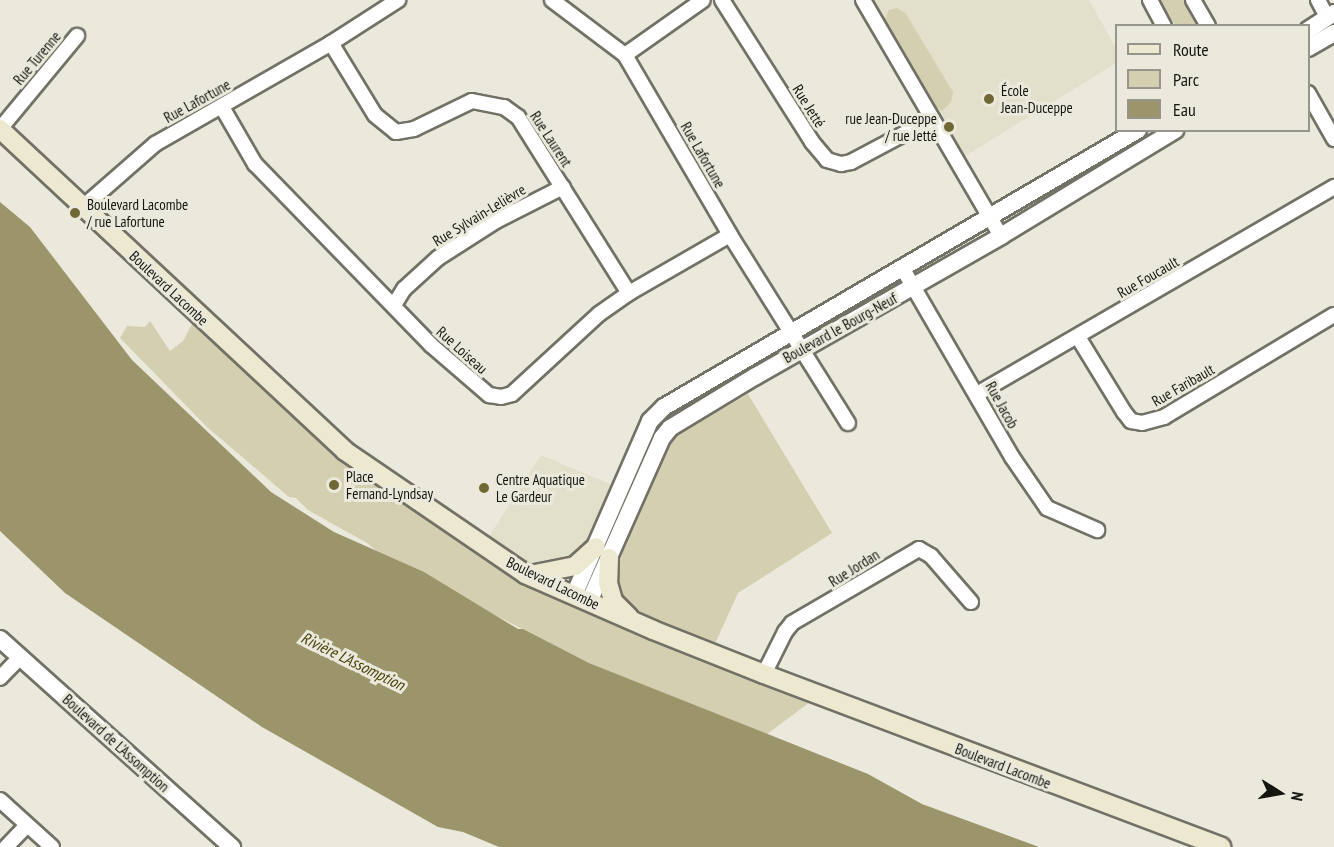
<!DOCTYPE html>
<meta charset="utf-8">
<style>
body{margin:0}
#map{position:relative;width:1334px;height:847px;overflow:hidden;background:#eae9dc;font-family:"PT Sans Narrow",sans-serif}
div>[style]{position:absolute}
.built>*{inset:0;background:#e2dfcb}
.green>*{inset:0;background:#d4cfb0}
.water>*{inset:0;background:#9c956b}
.roads{filter:drop-shadow(2px 0 #727166) drop-shadow(-2px 0 #727166) drop-shadow(0 2px #727166) drop-shadow(0 -2px #727166)}
.minor>*{height:14px;margin:-7px;padding:0 7px;transform-origin:7px;border-radius:7px;background:#fff}
.tertiary>*{height:16px;margin:-8px;padding:0 8px;transform-origin:8px;border-radius:8px;background:#fff}
.secondary>*{height:18px;margin:-9px;padding:0 9px;transform-origin:9px;border-radius:9px;background:#ede9d1}
.dots>*{width:16px;height:16px;translate:-50% -50%;box-sizing:border-box;border:3px solid #eae9dc;border-radius:50%}
span{translate:-50% -50%;white-space:nowrap;text-align:center;line-height:1.15;-webkit-text-stroke:6px #eae9dc;paint-order:stroke}
.street-label{font-size:15px;color:#161611}
.poi-label{font-size:15px;color:#161611}
.left{translate:0 -50%;text-align:left}
.right{translate:-100% -50%;text-align:right}
.water-label{font-size:16px;color:#4a410b;font-style:italic}
.legend{position:absolute;left:1115px;top:24px;width:195px;height:108px;box-sizing:border-box;background:#eae9dc;border:2px solid #95958b;margin:0;padding:8px 10px;list-style:none;font-size:18px;color:#161611}
.legend li{display:flex;align-items:center;gap:12px;height:30px}
.legend b{width:30px;border:2px solid #95958b}
.north{position:absolute;left:1250px;top:763px;width:60px;height:60px;-webkit-text-stroke:4px #eae9dc;paint-order:stroke;rotate:101deg;font-size:16px;font-weight:700;line-height:24px;text-align:center;color:#161611}
.north::after{content:'';display:block;margin:auto;width:21px;height:27px;background:#161611;clip-path:polygon(50% 0,100% 100%,50% 72%,0 100%)}
</style>
<div id="map">
<div class="built">
<i style="clip-path:polygon(863px 0,1089px 0,1116px 48px,1116px 63px,957px 161px)"></i>
<i style="clip-path:polygon(541px 455px,617px 487px,588px 547px,555px 566px,532px 566px,483px 546px)"></i>
</div>
<div class="green">
<i style="clip-path:polygon(1160px 0,1188px 0,1203px 25px,1175px 25px)"></i>
<i style="clip-path:polygon(897px 8px,906px 14px,953px 92px,951px 102px,942px 111px,932px 104px,884px 21px,889px 10px)"></i>
<i style="clip-path:polygon(150px 321px,170px 351px,183px 341px,192px 324px,345px 451px,483px 546px,646px 622px,621px 595px,616px 557px,671px 439px,748px 394px,832px 533px,738px 593px,714px 646px,825px 691px,767px 734px,589px 663px,389px 561px,367px 543px,308px 510px,296px 498px,289px 497px,207px 427px,120px 338px,127px 326px,145px 327px)"></i>
</div>
<div class="water">
<i style="clip-path:polygon(0 202px,30px 227px,132px 360px,271px 492px,334px 532px,424px 572px,518px 629px,523px 629px,589px 663px,868px 774px,922px 804px,1039px 847px,499px 847px,463px 832px,438px 827px,262px 727px,65px 593px,0 531px)"></i>
</div>
<div class="roads">
<div class="minor">
<i style="left:552px;top:0;width:91px;rotate:37deg"></i>
<i style="left:625px;top:55px;width:208px;rotate:59.7deg"></i>
<i style="left:730px;top:235px;width:222px;rotate:57.9deg"></i>
<i style="left:722px;top:0;width:168px;rotate:57.6deg"></i>
<i style="left:812px;top:142px;width:23px;rotate:50deg"></i>
<i style="left:827px;top:160px;width:15px;rotate:16deg"></i>
<i style="left:841px;top:164px;width:10px;rotate:-11deg"></i>
<i style="left:851px;top:162px;width:92px;rotate:-28deg"></i>
<i style="left:863px;top:0;width:273px;rotate:59.7deg"></i>
<i style="left:1150px;top:0;width:30px;rotate:62deg"></i>
<i style="left:1193px;top:0;width:30px;rotate:60deg"></i>
<i style="left:1318px;top:0;width:19px;rotate:62deg"></i>
<i style="left:331px;top:43px;width:84px;rotate:58.6deg"></i>
<i style="left:375px;top:115px;width:27px;rotate:39deg"></i>
<i style="left:396px;top:132px;width:18px;rotate:-9deg"></i>
<i style="left:414px;top:129px;width:64px;rotate:-25.8deg"></i>
<i style="left:472px;top:101px;width:33px;rotate:11deg"></i>
<i style="left:504px;top:107px;width:17px;rotate:36deg"></i>
<i style="left:518px;top:117px;width:208px;rotate:57.8deg"></i>
<i style="left:625px;top:55px;width:95px;rotate:-35.2deg"></i>
<i style="left:1308px;top:93px;width:53px;rotate:60.5deg"></i>
<i style="left:222px;top:107px;width:66px;rotate:59.9deg"></i>
<i style="left:255px;top:164px;width:252px;rotate:45.8deg"></i>
<i style="left:431px;top:345px;width:77px;rotate:40.8deg"></i>
<i style="left:489px;top:395px;width:12px;rotate:9deg"></i>
<i style="left:501px;top:397px;width:11px;rotate:-15deg"></i>
<i style="left:512px;top:394px;width:118px;rotate:-42.6deg"></i>
<i style="left:599px;top:314px;width:37px;rotate:-35deg"></i>
<i style="left:629px;top:293px;width:116px;rotate:-29.9deg"></i>
<i style="left:0;top:129px;width:121px;rotate:-50.4deg"></i>
<i style="left:83px;top:207px;width:96px;rotate:-41.2deg"></i>
<i style="left:155px;top:144px;width:203px;rotate:-29.8deg"></i>
<i style="left:331px;top:43px;width:80px;rotate:-32.7deg"></i>
<i style="left:903px;top:269px;width:217px;rotate:59.9deg"></i>
<i style="left:1012px;top:457px;width:62px;rotate:55.5deg"></i>
<i style="left:1047px;top:508px;width:55px;rotate:23.7deg"></i>
<i style="left:394px;top:305px;width:19px;rotate:-58deg"></i>
<i style="left:404px;top:289px;width:46px;rotate:-42.4deg"></i>
<i style="left:438px;top:258px;width:69px;rotate:-32.5deg"></i>
<i style="left:496px;top:221px;width:75px;rotate:-26.9deg"></i>
<i style="left:1078px;top:337px;width:88px;rotate:58.5deg"></i>
<i style="left:1124px;top:412px;width:11px;rotate:52deg"></i>
<i style="left:1131px;top:421px;width:11px;rotate:10deg"></i>
<i style="left:1142px;top:423px;width:23px;rotate:-15deg"></i>
<i style="left:1164px;top:417px;width:198px;rotate:-31deg"></i>
<i style="left:977px;top:394px;width:413px;rotate:-30.1deg"></i>
<i style="left:764px;top:674px;width:47px;rotate:-63.4deg"></i>
<i style="left:785px;top:632px;width:11px;rotate:-52deg"></i>
<i style="left:792px;top:623px;width:147px;rotate:-30.2deg"></i>
<i style="left:919px;top:549px;width:14px;rotate:30deg"></i>
<i style="left:931px;top:556px;width:61px;rotate:49deg"></i>
<i style="left:0;top:678px;width:29px;rotate:-46deg"></i>
<i style="left:0;top:800px;width:70px;rotate:42.1deg"></i>
<i style="left:6px;top:847px;width:30px;rotate:-46deg"></i>
</div>
<div class="tertiary">
<i style="left:1308px;top:30px;width:31px;rotate:-33deg"></i>
<i style="left:1308px;top:48px;width:30px;rotate:-30deg"></i>
<i style="left:574px;top:595px;width:190px;rotate:-66.4deg"></i>
<i style="left:650px;top:421px;width:20px;rotate:-45deg"></i>
<i style="left:664px;top:407px;width:549px;rotate:-30.3deg"></i>
<i style="left:589px;top:602px;width:180px;rotate:-66deg"></i>
<i style="left:662px;top:438px;width:13px;rotate:-51deg"></i>
<i style="left:670px;top:428px;width:100px;rotate:-31.2deg"></i>
<i style="left:756px;top:376px;width:282px;rotate:-29.7deg"></i>
<i style="left:1001px;top:236px;width:204px;rotate:-31.3deg"></i>
<i style="left:0;top:639px;width:312px;rotate:41.9deg"></i>
</div>
<div class="secondary">
<i style="left:0;top:129px;width:472px;rotate:43deg"></i>
<i style="left:345px;top:451px;width:218px;rotate:34.3deg"></i>
<i style="left:525px;top:574px;width:140px;rotate:23.6deg"></i>
<i style="left:653px;top:630px;width:119px;rotate:21.6deg"></i>
<i style="left:764px;top:674px;width:489px;rotate:20.7deg"></i>
<i style="left:609px;top:558px;width:25px;rotate:92deg"></i>
<i style="left:608px;top:583px;width:19px;rotate:74deg"></i>
<i style="left:613px;top:601px;width:23px;rotate:45deg"></i>
<i style="left:530px;top:575px;width:46px;rotate:-11.3deg"></i>
<i style="left:575px;top:566px;width:28px;rotate:-42deg"></i>
</div>
</div>
<div class="dots">
<i style="left:989px;top:99px;background:#706834"></i>
<i style="left:949px;top:127px;background:#706834"></i>
<i style="left:75px;top:213px;background:#706834"></i>
<i style="left:334px;top:485px;background:#706834"></i>
<i style="left:484px;top:488px;background:#706834"></i>
</div>
<div class="street-label">
<span style="left:37px;top:58px;rotate:-50deg">Rue Turenne</span>
<span style="left:197px;top:101px;rotate:-29deg">Rue Lafortune</span>
<span style="left:809px;top:106px;rotate:58deg">Rue Jetté</span>
<span style="left:551px;top:139px;rotate:57deg">Rue Laurent</span>
<span style="left:703px;top:155px;rotate:60deg">Rue Lafortune</span>
<span style="left:479px;top:215px;rotate:-31deg">Rue Sylvain-Lelièvre</span>
<span style="left:1148px;top:277px;rotate:-30deg">Rue Foucault</span>
<span style="left:169px;top:288px;rotate:43deg">Boulevard Lacombe</span>
<span style="left:840px;top:328px;rotate:-29deg">Boulevard le Bourg-Neuf</span>
<span style="left:462px;top:350px;rotate:42deg">Rue Loiseau</span>
<span style="left:1183px;top:385px;rotate:-30deg">Rue Faribault</span>
<span style="left:1002px;top:405px;rotate:61deg">Rue Jacob</span>
<span style="left:854px;top:568px;rotate:-32deg">Rue Jordan</span>
<span style="left:553px;top:583px;rotate:26deg">Boulevard Lacombe</span>
<span style="left:116px;top:743px;rotate:42deg">Boulevard de L'Assomption</span>
<span style="left:1003px;top:766px;rotate:21deg">Boulevard Lacombe</span>
</div>
<div class="poi-label">
<span class="left" style="left:1001px;top:99px">École<br>Jean-Duceppe</span>
<span class="right" style="left:937px;top:127px">rue Jean-Duceppe<br>/ rue Jetté</span>
<span class="left" style="left:87px;top:213px">Boulevard Lacombe<br>/ rue Lafortune</span>
<span class="left" style="left:346px;top:485px">Place<br>Fernand-Lyndsay</span>
<span class="left" style="left:496px;top:488px">Centre Aquatique<br>Le Gardeur</span>
</div>
<div class="water-label">
<span style="left:353px;top:661px;rotate:26deg">Rivière L'Assomption</span>
</div>
<ul class="legend">
<li><b style="height:8px;background:#ede9d1"></b>Route</li>
<li><b style="height:16px;background:#d4cfb0"></b>Parc</li>
<li><b style="height:16px;background:#9c956b"></b>Eau</li>
</ul>
<div class="north">N</div>
</div>
